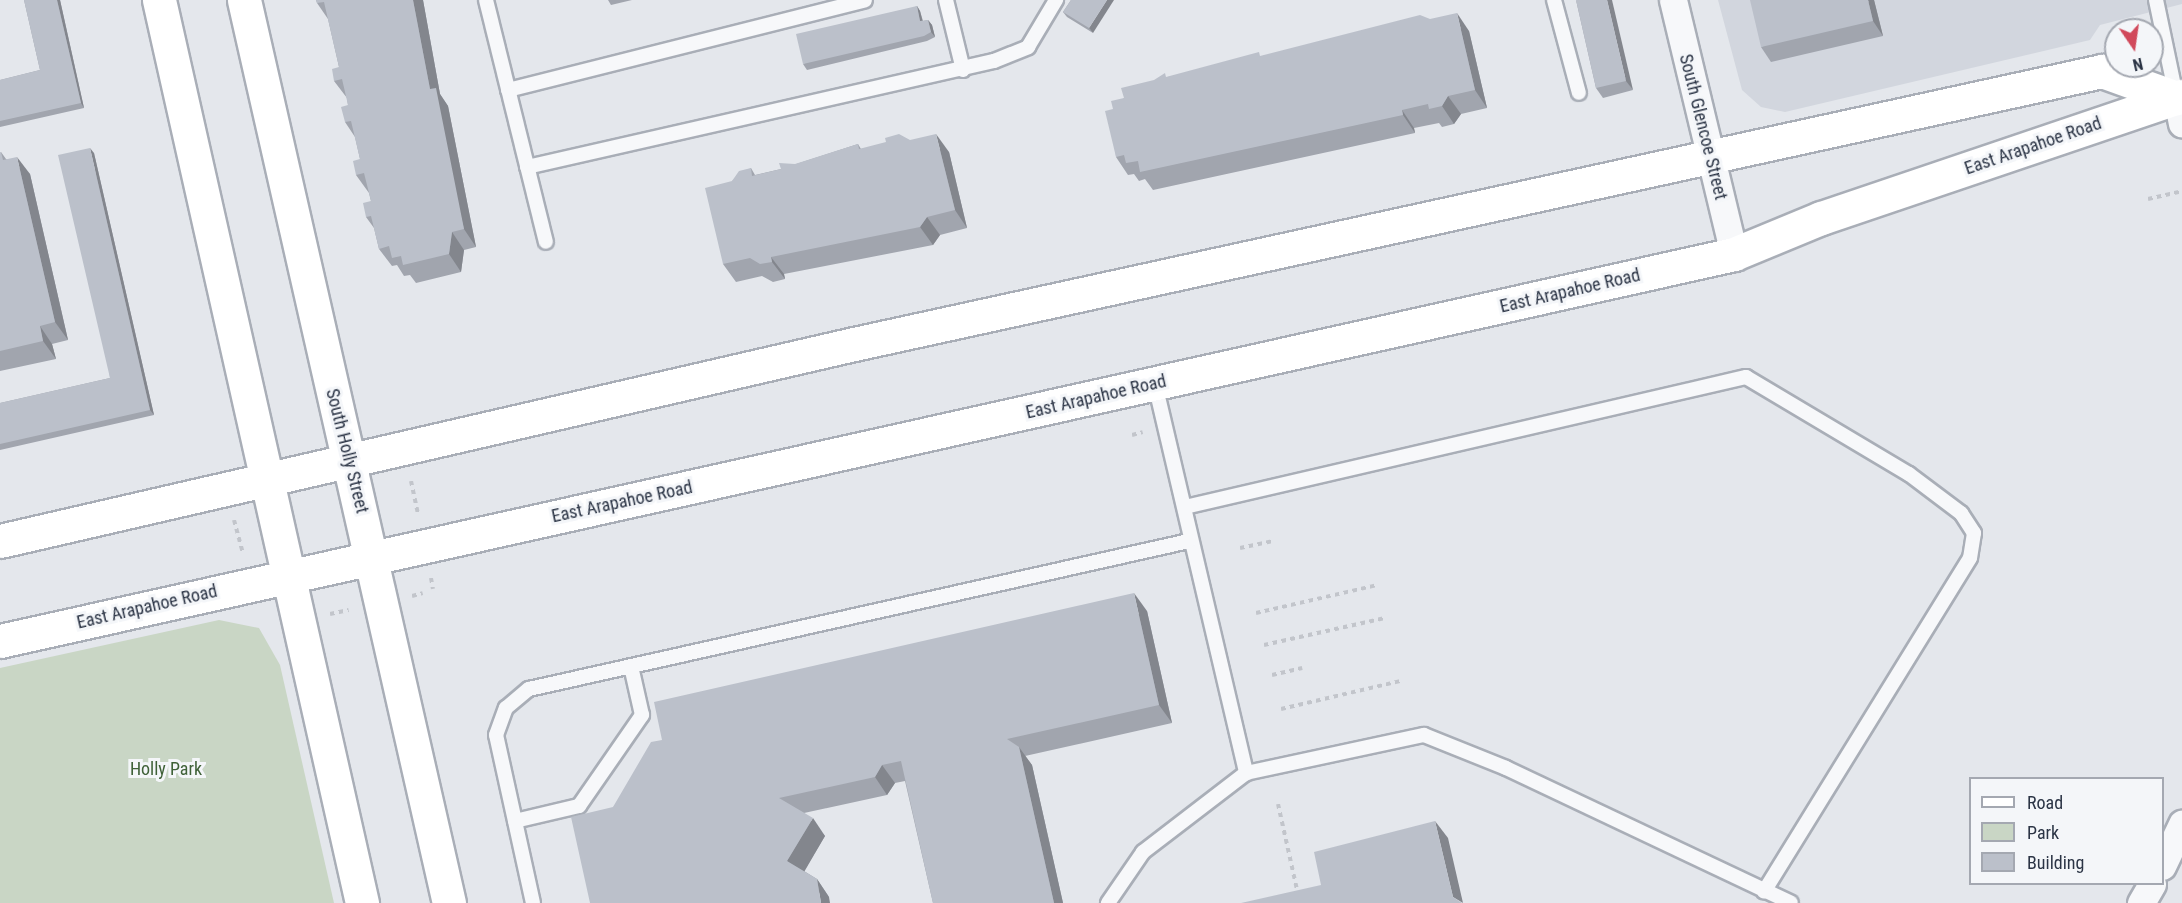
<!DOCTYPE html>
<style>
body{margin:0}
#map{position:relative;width:2182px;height:903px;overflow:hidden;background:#e4e7ec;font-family:"Roboto Condensed",sans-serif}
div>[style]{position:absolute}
.built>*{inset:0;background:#d2d6de}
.green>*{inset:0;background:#c9d6c5}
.path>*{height:4px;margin-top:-2px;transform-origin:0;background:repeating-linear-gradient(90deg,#c2c5cb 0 4.5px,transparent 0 9px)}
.roads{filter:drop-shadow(2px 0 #a9aeb7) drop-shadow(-2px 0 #a9aeb7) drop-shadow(0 2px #a9aeb7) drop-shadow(0 -2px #a9aeb7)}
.service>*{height:14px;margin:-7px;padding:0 7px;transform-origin:7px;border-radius:7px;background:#f7f8fa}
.minor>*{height:27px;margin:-13.5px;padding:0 13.5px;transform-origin:13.5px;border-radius:13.5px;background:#f7f8fa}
.secondary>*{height:33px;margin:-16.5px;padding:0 16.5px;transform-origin:16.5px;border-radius:16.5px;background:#fff}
.primary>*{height:33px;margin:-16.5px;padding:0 16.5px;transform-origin:16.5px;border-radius:16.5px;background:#fff}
.wall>*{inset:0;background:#a1a5ae}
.shaded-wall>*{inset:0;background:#83868d}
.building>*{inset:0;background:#bbc0ca}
span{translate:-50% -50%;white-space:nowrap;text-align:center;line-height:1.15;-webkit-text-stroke:6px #f4f6f9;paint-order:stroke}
.street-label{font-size:18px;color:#2b3445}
.park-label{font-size:18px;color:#3f6138}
.legend{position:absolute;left:1969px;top:777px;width:195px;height:108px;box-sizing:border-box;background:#f4f6f9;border:2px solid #a4a8b1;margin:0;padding:8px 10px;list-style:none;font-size:18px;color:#2b3445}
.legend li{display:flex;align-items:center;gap:12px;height:30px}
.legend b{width:30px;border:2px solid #a4a8b1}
.north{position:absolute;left:2104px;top:18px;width:60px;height:60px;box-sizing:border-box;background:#f4f6f9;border:2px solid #a4a8b1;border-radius:50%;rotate:167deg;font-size:16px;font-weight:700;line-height:24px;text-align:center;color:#2b3445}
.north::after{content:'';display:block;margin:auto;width:21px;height:27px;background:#d1495b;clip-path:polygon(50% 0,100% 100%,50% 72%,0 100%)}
</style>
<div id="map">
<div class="built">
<i style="clip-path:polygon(1718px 0,2182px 0,2182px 4px,2100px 25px,2090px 40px,1785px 112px,1761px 107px,1742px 90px)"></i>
</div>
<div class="green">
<i style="clip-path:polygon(219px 620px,259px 628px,280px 665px,334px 903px,0 903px,0 668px)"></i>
</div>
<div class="path">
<i style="left:2148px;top:199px;width:35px;rotate:-13deg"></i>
<i style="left:1132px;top:435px;width:11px;rotate:-15deg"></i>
<i style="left:411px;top:481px;width:35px;rotate:78deg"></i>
<i style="left:234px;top:520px;width:34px;rotate:75deg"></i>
<i style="left:1240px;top:548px;width:33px;rotate:-12deg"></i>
<i style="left:431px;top:578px;width:11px;rotate:80deg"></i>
<i style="left:412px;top:596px;width:11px;rotate:-15deg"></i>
<i style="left:1256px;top:613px;width:124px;rotate:-13deg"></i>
<i style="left:330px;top:614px;width:19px;rotate:-12deg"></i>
<i style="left:1264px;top:645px;width:124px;rotate:-12.6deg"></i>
<i style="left:1272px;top:675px;width:31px;rotate:-13deg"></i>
<i style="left:1281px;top:709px;width:122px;rotate:-13.2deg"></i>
<i style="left:1278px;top:804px;width:101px;rotate:77.5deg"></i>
</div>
<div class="roads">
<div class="service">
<i style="left:486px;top:0;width:249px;rotate:76.1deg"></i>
<i style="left:946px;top:0;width:72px;rotate:76.3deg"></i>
<i style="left:1554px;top:0;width:96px;rotate:75deg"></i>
<i style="left:2156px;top:0;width:98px;rotate:78.2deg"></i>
<i style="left:508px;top:90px;width:368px;rotate:-14.1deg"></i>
<i style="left:527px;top:167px;width:479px;rotate:-12.8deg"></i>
<i style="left:994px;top:61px;width:37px;rotate:-22deg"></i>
<i style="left:1028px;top:47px;width:55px;rotate:-59.2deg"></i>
<i style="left:1155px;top:384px;width:400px;rotate:76.8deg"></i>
<i style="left:1185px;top:507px;width:576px;rotate:-13.05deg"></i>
<i style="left:1746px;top:377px;width:190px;rotate:30.8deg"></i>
<i style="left:1909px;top:474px;width:65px;rotate:36.9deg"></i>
<i style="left:1961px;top:513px;width:24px;rotate:57deg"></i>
<i style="left:1974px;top:533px;width:25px;rotate:99deg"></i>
<i style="left:1970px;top:558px;width:392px;rotate:121.7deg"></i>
<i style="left:515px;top:821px;width:66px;rotate:-13.2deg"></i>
<i style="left:579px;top:806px;width:111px;rotate:-55.3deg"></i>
<i style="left:642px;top:715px;width:50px;rotate:-102.7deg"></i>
<i style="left:533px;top:903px;width:172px;rotate:-102.4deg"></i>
<i style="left:496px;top:735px;width:29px;rotate:-70deg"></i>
<i style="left:506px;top:708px;width:30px;rotate:-40deg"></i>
<i style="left:529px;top:689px;width:676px;rotate:-12.64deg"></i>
<i style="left:1108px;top:903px;width:62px;rotate:-55.5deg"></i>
<i style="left:1143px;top:852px;width:130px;rotate:-37.5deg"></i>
<i style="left:1246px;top:773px;width:182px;rotate:-12.1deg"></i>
<i style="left:1424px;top:735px;width:88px;rotate:21.9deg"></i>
<i style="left:1506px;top:768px;width:315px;rotate:25.3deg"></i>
</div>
<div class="minor">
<i style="left:1673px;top:0;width:261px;rotate:76.5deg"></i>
<i style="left:2177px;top:98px;width:26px;rotate:79deg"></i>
<i style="left:2162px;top:866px;width:47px;rotate:-64.5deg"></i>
<i style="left:2141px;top:903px;width:22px;rotate:-60deg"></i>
</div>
<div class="secondary">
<i style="left:159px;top:0;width:926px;rotate:77.33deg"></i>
<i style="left:244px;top:0;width:926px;rotate:77.21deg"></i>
</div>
<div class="primary">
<i style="left:0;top:541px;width:876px;rotate:-12.99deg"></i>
<i style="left:854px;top:344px;width:1278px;rotate:-12.34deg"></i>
<i style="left:2102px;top:71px;width:80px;rotate:19.8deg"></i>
<i style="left:0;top:641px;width:1777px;rotate:-12.58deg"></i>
<i style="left:1734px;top:254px;width:94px;rotate:-22.5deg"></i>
<i style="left:1821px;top:218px;width:381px;rotate:-18.7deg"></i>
</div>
</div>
<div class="wall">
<i style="clip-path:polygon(24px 0,60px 0,84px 108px,0 127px,0 80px,40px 70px)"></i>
<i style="clip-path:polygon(316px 0,423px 0,440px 94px,448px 106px,476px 247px,464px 250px,461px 272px,416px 283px,410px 275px,404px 276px,397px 265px,392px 266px,379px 249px,374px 228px,366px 217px,371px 201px,369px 193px,356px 175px,360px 159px,355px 137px,345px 122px,348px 105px,347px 98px,334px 81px,339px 67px,328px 19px,317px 3px)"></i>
<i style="clip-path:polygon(608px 0,632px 0,611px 5px)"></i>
<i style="clip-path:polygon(1071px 0,1093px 33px,1067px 17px,1063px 12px)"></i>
<i style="clip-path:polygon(1576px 0,1633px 90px,1603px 98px,1596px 88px)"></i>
<i style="clip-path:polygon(1874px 0,1883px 36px,1771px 62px,1761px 47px)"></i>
<i style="clip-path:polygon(917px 6px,920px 11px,923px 21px,928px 20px,932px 25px,935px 37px,927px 41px,807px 70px,803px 64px)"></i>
<i style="clip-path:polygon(1430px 19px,1469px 31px,1487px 108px,1461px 114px,1454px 124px,1442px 127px,1439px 123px,1414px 128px,1415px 133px,1153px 190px,1145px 179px,1139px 181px,1134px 174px,1128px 175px,1116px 157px,1113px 109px,1124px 98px,1168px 77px)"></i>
<i style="clip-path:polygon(910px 140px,949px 152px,967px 228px,940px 235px,933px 245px,784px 274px,785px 279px,773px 282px,762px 276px,736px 282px,723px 264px,732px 181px,751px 168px,755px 175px,781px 169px,858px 144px,861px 149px)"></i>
<i style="clip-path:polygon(1px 152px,6px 159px,30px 174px,68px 340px,52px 344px,56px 359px,0 371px,0 153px)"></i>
<i style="clip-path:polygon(94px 153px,154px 415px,0 450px,0 403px,110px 378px)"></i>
<i style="clip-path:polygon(1147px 611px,1172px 723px,1025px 756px,1032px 765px,1063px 903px,933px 903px,905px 781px,895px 783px,887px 795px,804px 813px,825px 836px,804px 871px,817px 879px,829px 897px,613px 807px)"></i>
</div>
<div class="shaded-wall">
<i style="clip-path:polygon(57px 0,60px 0,84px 108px,81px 103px)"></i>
<i style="clip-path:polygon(413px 0,423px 0,440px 94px,448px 106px,476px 247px,464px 229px,430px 89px)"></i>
<i style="clip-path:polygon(1107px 0,1114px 0,1093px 33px,1089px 28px)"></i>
<i style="clip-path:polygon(1607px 0,1612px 0,1633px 90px,1626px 81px)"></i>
<i style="clip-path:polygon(1868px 0,1874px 0,1883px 36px,1873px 21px)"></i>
<i style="clip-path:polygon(917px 6px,920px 11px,924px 27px,920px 21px)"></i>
<i style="clip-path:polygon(1457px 13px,1469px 31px,1487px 108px,1475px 90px)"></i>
<i style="clip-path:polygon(928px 20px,932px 25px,935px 37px,931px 32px)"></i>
<i style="clip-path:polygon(1448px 96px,1461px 114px,1454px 124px,1442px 106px)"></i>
<i style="clip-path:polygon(1402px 110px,1414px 128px,1415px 133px,1403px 115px)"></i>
<i style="clip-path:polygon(936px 134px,949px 152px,967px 228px,955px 210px)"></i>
<i style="clip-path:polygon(90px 148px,94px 153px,154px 415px,150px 410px)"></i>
<i style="clip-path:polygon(17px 157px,30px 174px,68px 340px,55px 322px)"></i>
<i style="clip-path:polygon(927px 217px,940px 235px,933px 245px,920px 227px)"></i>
<i style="clip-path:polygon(452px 232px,464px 250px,461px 272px,449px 254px)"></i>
<i style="clip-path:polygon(771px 257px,784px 274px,785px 279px,772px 262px)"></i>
<i style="clip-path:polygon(40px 326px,52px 344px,56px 359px,43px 341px)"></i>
<i style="clip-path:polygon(1134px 593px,1147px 611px,1172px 723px,1159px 705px)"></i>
<i style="clip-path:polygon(1019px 747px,1032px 765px,1063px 903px,1054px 903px)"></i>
<i style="clip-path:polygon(882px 765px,895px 783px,887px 795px,875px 777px)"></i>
<i style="clip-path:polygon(813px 818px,825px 836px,800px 879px,787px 861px)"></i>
<i style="clip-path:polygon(1435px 821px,1448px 838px,1463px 903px,1453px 897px)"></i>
<i style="clip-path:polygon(817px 879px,829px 897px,830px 903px,821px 903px)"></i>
</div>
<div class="building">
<i style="clip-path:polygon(24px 0,57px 0,81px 103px,0 121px,0 80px,40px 70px)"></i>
<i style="clip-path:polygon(316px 0,413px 0,430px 89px,436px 88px,464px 229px,452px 232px,449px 254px,403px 265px,401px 256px,392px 258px,389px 246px,379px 249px,371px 216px,366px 217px,363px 203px,371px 201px,364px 173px,356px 175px,353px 161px,360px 159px,351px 121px,345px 122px,341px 107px,348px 105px,342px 79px,334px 81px,332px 69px,339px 67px,324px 2px,317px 3px)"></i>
<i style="clip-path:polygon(1071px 0,1107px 0,1089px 28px,1063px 12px)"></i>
<i style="clip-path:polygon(1576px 0,1607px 0,1626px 81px,1596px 88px)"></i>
<i style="clip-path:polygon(1750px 0,1868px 0,1873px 21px,1761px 47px)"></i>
<i style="clip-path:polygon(917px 6px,920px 21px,928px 20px,931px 32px,924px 36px,803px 64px,796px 34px)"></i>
<i style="clip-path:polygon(1457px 13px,1475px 90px,1448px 96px,1442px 106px,1429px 109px,1428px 104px,1402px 110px,1403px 115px,1140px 172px,1138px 161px,1126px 163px,1124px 155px,1116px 157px,1105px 111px,1113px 109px,1111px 101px,1124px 98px,1121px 88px,1154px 80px,1165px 73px,1166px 77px,1259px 52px,1260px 56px,1420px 15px,1430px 19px)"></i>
<i style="clip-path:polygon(899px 134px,910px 140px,936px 134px,955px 210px,927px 217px,920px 227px,771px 257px,772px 262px,760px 264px,750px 258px,723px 264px,705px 188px,732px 181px,739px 171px,751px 168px,752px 176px,781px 169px,779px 163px,795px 164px,858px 144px,859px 149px,886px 142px,885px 138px)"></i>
<i style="clip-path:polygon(90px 148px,150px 410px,0 444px,0 403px,110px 378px,58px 155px)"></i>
<i style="clip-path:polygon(1px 152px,3px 160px,17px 157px,55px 322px,40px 326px,43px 341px,0 351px,0 153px)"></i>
<i style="clip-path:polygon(1134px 593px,1159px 705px,1007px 739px,1019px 747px,1054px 903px,933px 903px,901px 761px,882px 765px,875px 777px,779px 798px,813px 818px,787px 861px,817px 879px,821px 903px,590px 903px,571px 817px,613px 807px,651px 742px,662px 740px,654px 702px)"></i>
<i style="clip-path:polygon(1435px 821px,1453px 897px,1462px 903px,1241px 903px,1321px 885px,1314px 852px)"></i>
</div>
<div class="street-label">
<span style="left:1703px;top:127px;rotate:76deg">South Glencoe Street</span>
<span style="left:2033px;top:146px;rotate:-19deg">East Arapahoe Road</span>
<span style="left:1570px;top:291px;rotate:-13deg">East Arapahoe Road</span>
<span style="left:1096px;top:397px;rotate:-13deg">East Arapahoe Road</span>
<span style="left:347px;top:451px;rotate:76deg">South Holly Street</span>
<span style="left:622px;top:502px;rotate:-12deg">East Arapahoe Road</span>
<span style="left:147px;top:607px;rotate:-13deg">East Arapahoe Road</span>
</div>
<div class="park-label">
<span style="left:166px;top:769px">Holly Park</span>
</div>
<ul class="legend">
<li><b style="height:8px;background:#fff"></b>Road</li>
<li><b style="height:16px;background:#c9d6c5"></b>Park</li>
<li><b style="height:16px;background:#bbc0ca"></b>Building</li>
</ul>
<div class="north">N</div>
</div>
